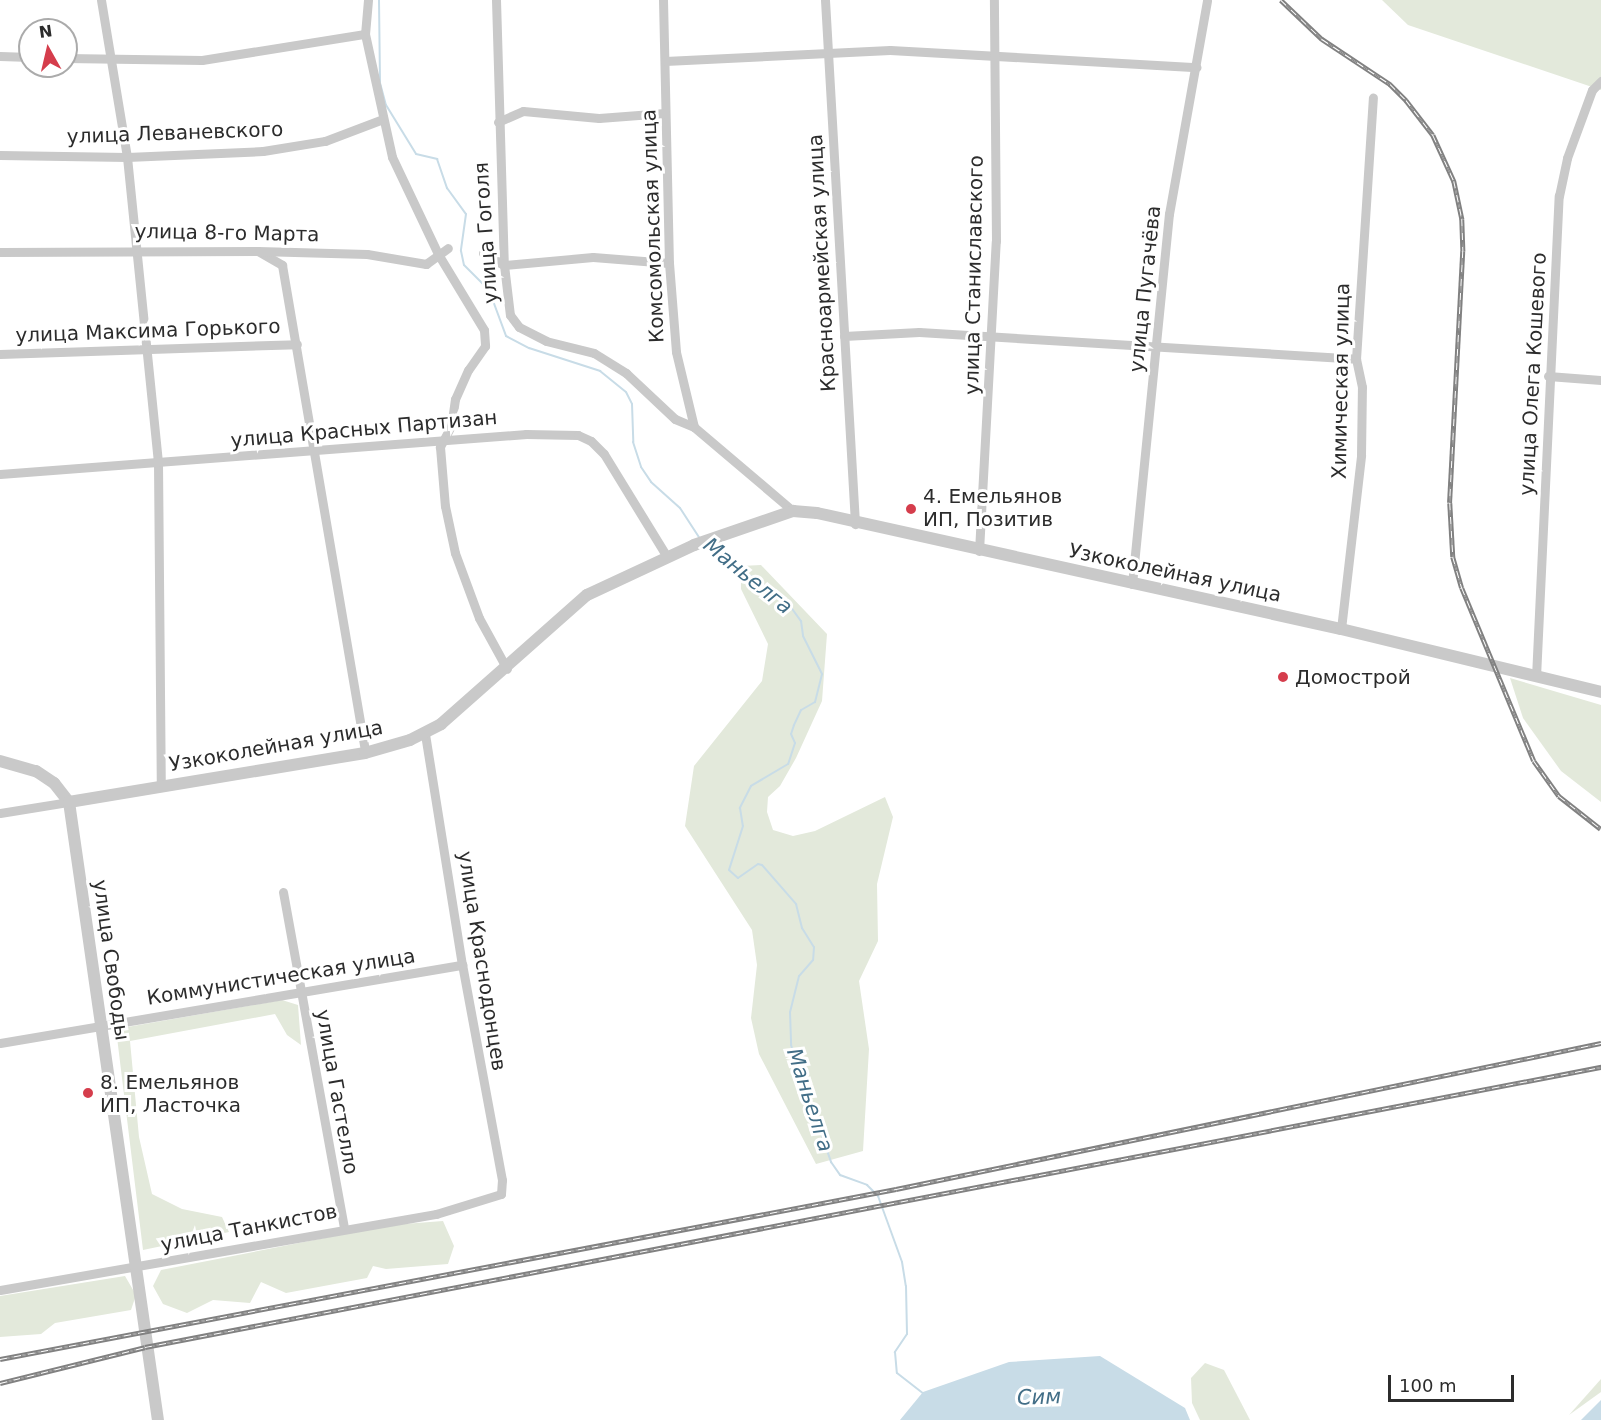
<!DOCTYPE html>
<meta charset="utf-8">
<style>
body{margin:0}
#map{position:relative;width:1601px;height:1420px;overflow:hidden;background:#fff;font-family:"DejaVu Sans",sans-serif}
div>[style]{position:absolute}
.green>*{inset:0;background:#e3e9db}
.water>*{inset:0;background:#c8dce7}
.stream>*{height:2px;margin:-1px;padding:0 1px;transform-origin:1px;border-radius:1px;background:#c8dce7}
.minor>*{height:9px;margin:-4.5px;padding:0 4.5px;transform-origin:4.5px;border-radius:4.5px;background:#c9c9c9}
.tertiary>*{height:12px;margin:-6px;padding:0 6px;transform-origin:6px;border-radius:6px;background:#c9c9c9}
.rail>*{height:4.5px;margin-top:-2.25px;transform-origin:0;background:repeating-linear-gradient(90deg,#fff 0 7px,#818181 0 14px);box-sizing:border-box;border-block:2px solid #818181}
.dots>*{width:16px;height:16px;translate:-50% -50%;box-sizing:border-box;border:3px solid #fff;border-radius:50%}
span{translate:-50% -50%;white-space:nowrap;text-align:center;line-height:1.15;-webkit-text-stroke:6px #fff;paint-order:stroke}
.street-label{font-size:20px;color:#2c2c2c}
.poi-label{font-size:20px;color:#2c2c2c}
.left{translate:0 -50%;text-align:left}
.water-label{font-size:21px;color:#426e87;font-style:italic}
.north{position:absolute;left:18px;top:18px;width:60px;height:60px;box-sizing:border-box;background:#fff;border:2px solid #ababab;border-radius:50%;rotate:352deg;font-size:16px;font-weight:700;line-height:24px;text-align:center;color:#2c2c2c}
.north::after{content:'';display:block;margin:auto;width:21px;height:27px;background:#d53d4c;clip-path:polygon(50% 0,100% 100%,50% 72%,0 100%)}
.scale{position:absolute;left:1388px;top:1375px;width:126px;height:27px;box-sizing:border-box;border:3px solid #2c2c2c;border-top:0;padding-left:8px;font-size:18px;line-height:21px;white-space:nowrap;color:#2c2c2c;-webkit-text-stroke:4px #fff;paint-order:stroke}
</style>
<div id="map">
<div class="green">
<i style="clip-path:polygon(1382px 0,1601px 0,1601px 90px,1408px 25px)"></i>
<i style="clip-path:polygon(761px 565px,827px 634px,822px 701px,796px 758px,780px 786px,768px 797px,767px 812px,773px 830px,793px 836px,815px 831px,885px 797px,893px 817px,877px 884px,878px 941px,859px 981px,869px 1049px,863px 1151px,816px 1164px,759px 1054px,751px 1018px,757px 965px,752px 930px,685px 826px,694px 766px,762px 681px,768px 644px,741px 589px,741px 566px)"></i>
<i style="clip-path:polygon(1510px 678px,1601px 705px,1601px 802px,1561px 771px,1523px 718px)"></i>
<i style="clip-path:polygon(282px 1000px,298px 1005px,301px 1045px,287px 1035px,275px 1014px,130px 1041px,139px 1137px,152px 1194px,182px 1209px,222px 1217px,229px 1232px,143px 1250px,116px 1029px)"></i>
<i style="clip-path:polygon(443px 1221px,454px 1246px,448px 1264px,386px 1269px,373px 1266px,367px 1278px,286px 1293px,261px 1282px,250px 1303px,213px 1300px,187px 1313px,163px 1304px,153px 1286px,161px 1270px,391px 1225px)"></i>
<i style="clip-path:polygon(125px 1276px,136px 1295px,131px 1310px,55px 1323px,41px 1334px,0 1337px,0 1296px)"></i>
<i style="clip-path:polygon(1205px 1363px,1224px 1370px,1250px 1420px,1200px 1420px,1192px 1403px,1191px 1378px)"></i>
<i style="clip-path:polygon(1601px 1379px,1601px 1392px,1569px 1415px)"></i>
</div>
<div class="water">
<i style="clip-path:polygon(1100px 1356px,1185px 1408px,1190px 1420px,900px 1420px,923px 1392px,1009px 1362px)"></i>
<i style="clip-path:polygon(1601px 1400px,1601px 1420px,1581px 1420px)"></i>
</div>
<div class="stream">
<i style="left:379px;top:0;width:83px;rotate:89.3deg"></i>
<i style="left:380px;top:83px;width:23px;rotate:75deg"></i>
<i style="left:386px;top:105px;width:57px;rotate:58.5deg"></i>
<i style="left:416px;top:154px;width:22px;rotate:13deg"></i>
<i style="left:437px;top:159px;width:31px;rotate:71deg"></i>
<i style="left:447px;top:188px;width:32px;rotate:54deg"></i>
<i style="left:466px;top:214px;width:37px;rotate:98deg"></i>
<i style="left:461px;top:251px;width:14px;rotate:78deg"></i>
<i style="left:464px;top:265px;width:35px;rotate:45deg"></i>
<i style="left:489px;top:290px;width:49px;rotate:69.7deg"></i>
<i style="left:506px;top:336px;width:26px;rotate:28deg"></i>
<i style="left:529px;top:348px;width:75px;rotate:17.9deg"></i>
<i style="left:600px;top:371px;width:33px;rotate:39deg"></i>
<i style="left:626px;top:392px;width:13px;rotate:63deg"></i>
<i style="left:632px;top:404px;width:38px;rotate:88deg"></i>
<i style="left:633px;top:442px;width:26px;rotate:72deg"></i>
<i style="left:641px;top:467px;width:18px;rotate:56deg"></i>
<i style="left:651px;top:482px;width:39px;rotate:42deg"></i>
<i style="left:680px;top:508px;width:37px;rotate:57deg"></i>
<i style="left:706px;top:546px;width:38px;rotate:41deg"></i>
<i style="left:735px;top:571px;width:20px;rotate:18deg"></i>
<i style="left:754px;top:577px;width:46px;rotate:38.9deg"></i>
<i style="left:790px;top:606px;width:19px;rotate:54deg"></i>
<i style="left:801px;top:621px;width:15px;rotate:82deg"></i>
<i style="left:803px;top:636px;width:42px;rotate:63.4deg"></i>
<i style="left:822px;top:674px;width:29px;rotate:104deg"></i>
<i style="left:815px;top:702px;width:16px;rotate:150deg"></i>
<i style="left:801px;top:710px;width:17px;rotate:115deg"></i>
<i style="left:794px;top:725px;width:9px;rotate:108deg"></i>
<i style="left:791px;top:734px;width:10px;rotate:66deg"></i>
<i style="left:795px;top:743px;width:22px;rotate:108deg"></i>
<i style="left:788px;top:764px;width:43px;rotate:149.3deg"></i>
<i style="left:751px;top:786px;width:25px;rotate:117deg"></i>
<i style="left:740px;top:808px;width:18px;rotate:81deg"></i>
<i style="left:743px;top:826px;width:46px;rotate:107.7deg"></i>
<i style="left:729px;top:870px;width:12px;rotate:42deg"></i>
<i style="left:738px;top:878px;width:24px;rotate:-35deg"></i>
<i style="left:758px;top:864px;width:4px;rotate:14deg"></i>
<i style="left:762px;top:865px;width:52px;rotate:48.9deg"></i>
<i style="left:796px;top:904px;width:25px;rotate:76deg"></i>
<i style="left:802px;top:928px;width:22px;rotate:58deg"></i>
<i style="left:814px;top:947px;width:13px;rotate:94deg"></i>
<i style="left:813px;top:960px;width:21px;rotate:131deg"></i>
<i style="left:799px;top:976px;width:37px;rotate:104deg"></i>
<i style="left:790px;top:1012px;width:33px;rotate:88deg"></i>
<i style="left:791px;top:1045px;width:124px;rotate:71.1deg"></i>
<i style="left:831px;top:1162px;width:16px;rotate:55deg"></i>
<i style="left:840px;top:1175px;width:29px;rotate:20deg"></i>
<i style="left:867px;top:1185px;width:16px;rotate:45deg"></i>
<i style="left:878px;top:1196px;width:70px;rotate:70deg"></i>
<i style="left:902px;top:1262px;width:24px;rotate:81deg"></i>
<i style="left:906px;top:1286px;width:48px;rotate:88.8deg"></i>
<i style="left:907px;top:1334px;width:22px;rotate:124deg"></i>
<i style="left:895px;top:1352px;width:21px;rotate:85deg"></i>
<i style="left:897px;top:1373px;width:33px;rotate:38deg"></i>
</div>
<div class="minor">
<i style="left:101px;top:0;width:159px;rotate:80.6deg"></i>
<i style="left:127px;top:157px;width:308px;rotate:84.2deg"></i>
<i style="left:158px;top:463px;width:323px;rotate:89.5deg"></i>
<i style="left:368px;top:0;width:34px;rotate:95deg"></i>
<i style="left:365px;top:34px;width:126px;rotate:77.6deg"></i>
<i style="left:392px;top:157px;width:107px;rotate:64.6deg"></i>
<i style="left:438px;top:254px;width:89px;rotate:58.8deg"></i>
<i style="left:484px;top:330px;width:16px;rotate:86deg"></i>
<i style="left:485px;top:346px;width:29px;rotate:125deg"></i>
<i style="left:468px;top:370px;width:32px;rotate:114deg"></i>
<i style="left:455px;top:399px;width:27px;rotate:98deg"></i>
<i style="left:451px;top:426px;width:24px;rotate:118deg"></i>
<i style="left:440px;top:447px;width:59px;rotate:85.2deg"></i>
<i style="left:445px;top:506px;width:48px;rotate:78deg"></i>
<i style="left:455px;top:553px;width:69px;rotate:69.7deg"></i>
<i style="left:479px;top:618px;width:58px;rotate:61.2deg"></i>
<i style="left:496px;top:0;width:265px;rotate:88.3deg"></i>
<i style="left:504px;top:265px;width:50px;rotate:83.2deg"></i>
<i style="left:510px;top:315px;width:15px;rotate:53deg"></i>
<i style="left:519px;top:327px;width:30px;rotate:27deg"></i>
<i style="left:546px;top:341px;width:49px;rotate:14deg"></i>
<i style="left:594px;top:353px;width:38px;rotate:32deg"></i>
<i style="left:626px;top:373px;width:67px;rotate:43.2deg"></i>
<i style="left:675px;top:419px;width:21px;rotate:23deg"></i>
<i style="left:663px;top:0;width:263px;rotate:88.7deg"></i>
<i style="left:669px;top:263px;width:89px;rotate:85.5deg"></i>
<i style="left:676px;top:352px;width:77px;rotate:76.5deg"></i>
<i style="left:694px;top:427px;width:130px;rotate:40.3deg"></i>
<i style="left:825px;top:0;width:525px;rotate:86.72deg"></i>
<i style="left:0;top:56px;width:30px;rotate:2deg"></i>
<i style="left:66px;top:58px;width:136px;rotate:0.8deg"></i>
<i style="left:202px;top:60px;width:165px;rotate:-9.1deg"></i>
<i style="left:665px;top:61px;width:225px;rotate:-2.8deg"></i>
<i style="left:890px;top:50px;width:307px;rotate:3.2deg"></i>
<i style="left:498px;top:122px;width:27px;rotate:-24deg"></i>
<i style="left:523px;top:111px;width:76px;rotate:5.3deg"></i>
<i style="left:599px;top:118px;width:66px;rotate:-4.3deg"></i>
<i style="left:0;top:155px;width:127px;rotate:0.9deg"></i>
<i style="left:127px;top:157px;width:136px;rotate:-2.5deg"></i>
<i style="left:263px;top:151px;width:63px;rotate:-9.2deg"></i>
<i style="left:325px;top:141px;width:62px;rotate:-20.8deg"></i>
<i style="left:258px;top:251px;width:28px;rotate:30deg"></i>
<i style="left:282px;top:265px;width:495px;rotate:80.3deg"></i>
<i style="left:0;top:252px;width:258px;rotate:-0.2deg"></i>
<i style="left:258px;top:251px;width:109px;rotate:1.6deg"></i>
<i style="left:367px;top:254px;width:60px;rotate:9.6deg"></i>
<i style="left:426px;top:264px;width:27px;rotate:-36deg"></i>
<i style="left:483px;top:253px;width:24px;rotate:30deg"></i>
<i style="left:504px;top:265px;width:89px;rotate:-5.1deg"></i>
<i style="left:593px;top:257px;width:76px;rotate:4.5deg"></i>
<i style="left:844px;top:336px;width:75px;rotate:-3.1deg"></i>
<i style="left:919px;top:332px;width:438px;rotate:3.5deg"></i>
<i style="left:0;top:354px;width:297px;rotate:-1.9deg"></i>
<i style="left:1548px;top:376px;width:53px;rotate:4.3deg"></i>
<i style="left:0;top:474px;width:528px;rotate:-4.35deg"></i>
<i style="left:526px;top:434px;width:52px;rotate:1.1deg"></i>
<i style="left:578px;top:435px;width:14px;rotate:25deg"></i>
<i style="left:591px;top:441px;width:18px;rotate:45deg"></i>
<i style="left:604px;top:454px;width:121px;rotate:58.5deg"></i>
<i style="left:979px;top:551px;width:310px;rotate:-86.9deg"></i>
<i style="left:996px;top:241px;width:241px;rotate:-90.5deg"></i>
<i style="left:1132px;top:584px;width:372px;rotate:-84.3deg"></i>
<i style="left:1169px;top:214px;width:217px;rotate:-79.9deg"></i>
<i style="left:1341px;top:629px;width:175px;rotate:-83.4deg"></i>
<i style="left:1361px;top:455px;width:68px;rotate:-89.2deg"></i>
<i style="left:1362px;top:387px;width:29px;rotate:-102deg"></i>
<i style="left:1356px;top:359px;width:262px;rotate:-86.3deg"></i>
<i style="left:1536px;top:677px;width:482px;rotate:-87.3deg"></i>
<i style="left:1559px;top:196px;width:39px;rotate:-78deg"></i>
<i style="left:1567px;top:158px;width:72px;rotate:-69.8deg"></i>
<i style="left:1592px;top:90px;width:13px;rotate:-45deg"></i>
<i style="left:0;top:813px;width:70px;rotate:-9.1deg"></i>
<i style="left:283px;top:892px;width:342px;rotate:79.7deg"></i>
<i style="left:0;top:1043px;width:469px;rotate:-9.6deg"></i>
<i style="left:0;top:1290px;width:443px;rotate:-9.9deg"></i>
<i style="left:436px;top:1214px;width:68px;rotate:-17.1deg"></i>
<i style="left:501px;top:1194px;width:14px;rotate:-86deg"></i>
<i style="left:502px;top:1180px;width:219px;rotate:-100.5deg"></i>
<i style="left:462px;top:965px;width:234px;rotate:-99.1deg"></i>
</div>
<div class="tertiary">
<i style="left:0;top:761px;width:37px;rotate:16deg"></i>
<i style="left:36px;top:771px;width:22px;rotate:34deg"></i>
<i style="left:54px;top:783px;width:24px;rotate:52deg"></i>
<i style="left:69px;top:802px;width:624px;rotate:81.81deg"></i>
<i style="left:69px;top:802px;width:300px;rotate:-9.4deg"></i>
<i style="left:365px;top:753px;width:47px;rotate:-16.1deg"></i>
<i style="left:410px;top:740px;width:35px;rotate:-27deg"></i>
<i style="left:441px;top:724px;width:195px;rotate:-41.5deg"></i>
<i style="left:587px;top:595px;width:118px;rotate:-25deg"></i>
<i style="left:694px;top:545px;width:105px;rotate:-19deg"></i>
<i style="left:793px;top:511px;width:24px;rotate:5deg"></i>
<i style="left:817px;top:513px;width:537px;rotate:12.48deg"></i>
<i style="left:1341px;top:629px;width:268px;rotate:13.6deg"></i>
</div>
<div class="rail">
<i style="left:1281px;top:0;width:57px;rotate:43.6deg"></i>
<i style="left:1322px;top:39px;width:82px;rotate:33.5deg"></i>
<i style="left:1390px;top:84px;width:23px;rotate:45deg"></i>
<i style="left:1406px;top:100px;width:44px;rotate:52.4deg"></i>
<i style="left:1433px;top:135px;width:51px;rotate:65.5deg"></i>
<i style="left:1454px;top:181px;width:39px;rotate:78deg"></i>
<i style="left:1462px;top:219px;width:32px;rotate:88deg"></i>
<i style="left:1463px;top:251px;width:252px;rotate:93deg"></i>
<i style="left:1450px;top:503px;width:54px;rotate:86.8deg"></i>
<i style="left:1453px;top:557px;width:32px;rotate:74deg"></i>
<i style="left:1462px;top:588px;width:187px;rotate:67.4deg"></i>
<i style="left:1534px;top:761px;width:43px;rotate:54.5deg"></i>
<i style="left:1559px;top:796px;width:53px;rotate:38.2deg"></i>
<i style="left:0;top:1359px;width:912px;rotate:-10.74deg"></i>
<i style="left:896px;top:1189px;width:720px;rotate:-11.7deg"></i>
<i style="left:0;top:1383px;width:149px;rotate:-13.9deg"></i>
<i style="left:145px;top:1347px;width:1483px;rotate:-10.89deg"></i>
</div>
<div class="dots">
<i style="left:911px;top:509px;background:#d53d4c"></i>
<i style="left:1283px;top:677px;background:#d53d4c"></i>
<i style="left:88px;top:1093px;background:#d53d4c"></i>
</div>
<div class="street-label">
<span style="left:175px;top:133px;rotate:-2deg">улица Леваневского</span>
<span style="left:653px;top:226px;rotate:-92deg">Комсомольская улица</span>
<span style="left:227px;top:233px;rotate:1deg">улица 8-го Марта</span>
<span style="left:486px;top:233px;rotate:-94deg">улица Гоголя</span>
<span style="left:822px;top:263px;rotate:-93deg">Красноармейская улица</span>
<span style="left:974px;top:275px;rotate:-89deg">улица Станиславского</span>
<span style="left:1145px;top:289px;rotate:-84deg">улица Пугачёва</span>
<span style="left:148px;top:331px;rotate:-2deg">улица Максима Горького</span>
<span style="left:1533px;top:374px;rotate:-87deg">улица Олега Кошевого</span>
<span style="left:1341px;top:381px;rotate:-89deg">Химическая улица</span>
<span style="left:364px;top:429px;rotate:-5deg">улица Красных Партизан</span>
<span style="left:1175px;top:573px;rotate:12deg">Узкоколейная улица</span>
<span style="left:276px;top:746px;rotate:-10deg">Узкоколейная улица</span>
<span style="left:111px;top:960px;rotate:82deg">улица Свободы</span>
<span style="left:482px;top:961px;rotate:81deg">улица Краснодонцев</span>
<span style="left:281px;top:977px;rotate:-9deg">Коммунистическая улица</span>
<span style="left:337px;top:1092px;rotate:80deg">улица Гастелло</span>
<span style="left:249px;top:1228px;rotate:-11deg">улица Танкистов</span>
</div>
<div class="poi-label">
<span class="left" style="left:923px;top:508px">4. Емельянов<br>ИП, Позитив</span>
<span class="left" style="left:1295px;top:677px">Домострой</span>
<span class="left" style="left:100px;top:1094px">8. Емельянов<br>ИП, Ласточка</span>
</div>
<div class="water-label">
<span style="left:748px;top:576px;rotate:39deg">Маньелга</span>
<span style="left:810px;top:1100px;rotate:72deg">Маньелга</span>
<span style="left:1039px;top:1397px;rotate:-2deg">Сим</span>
</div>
<div class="north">N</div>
<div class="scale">100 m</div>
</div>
